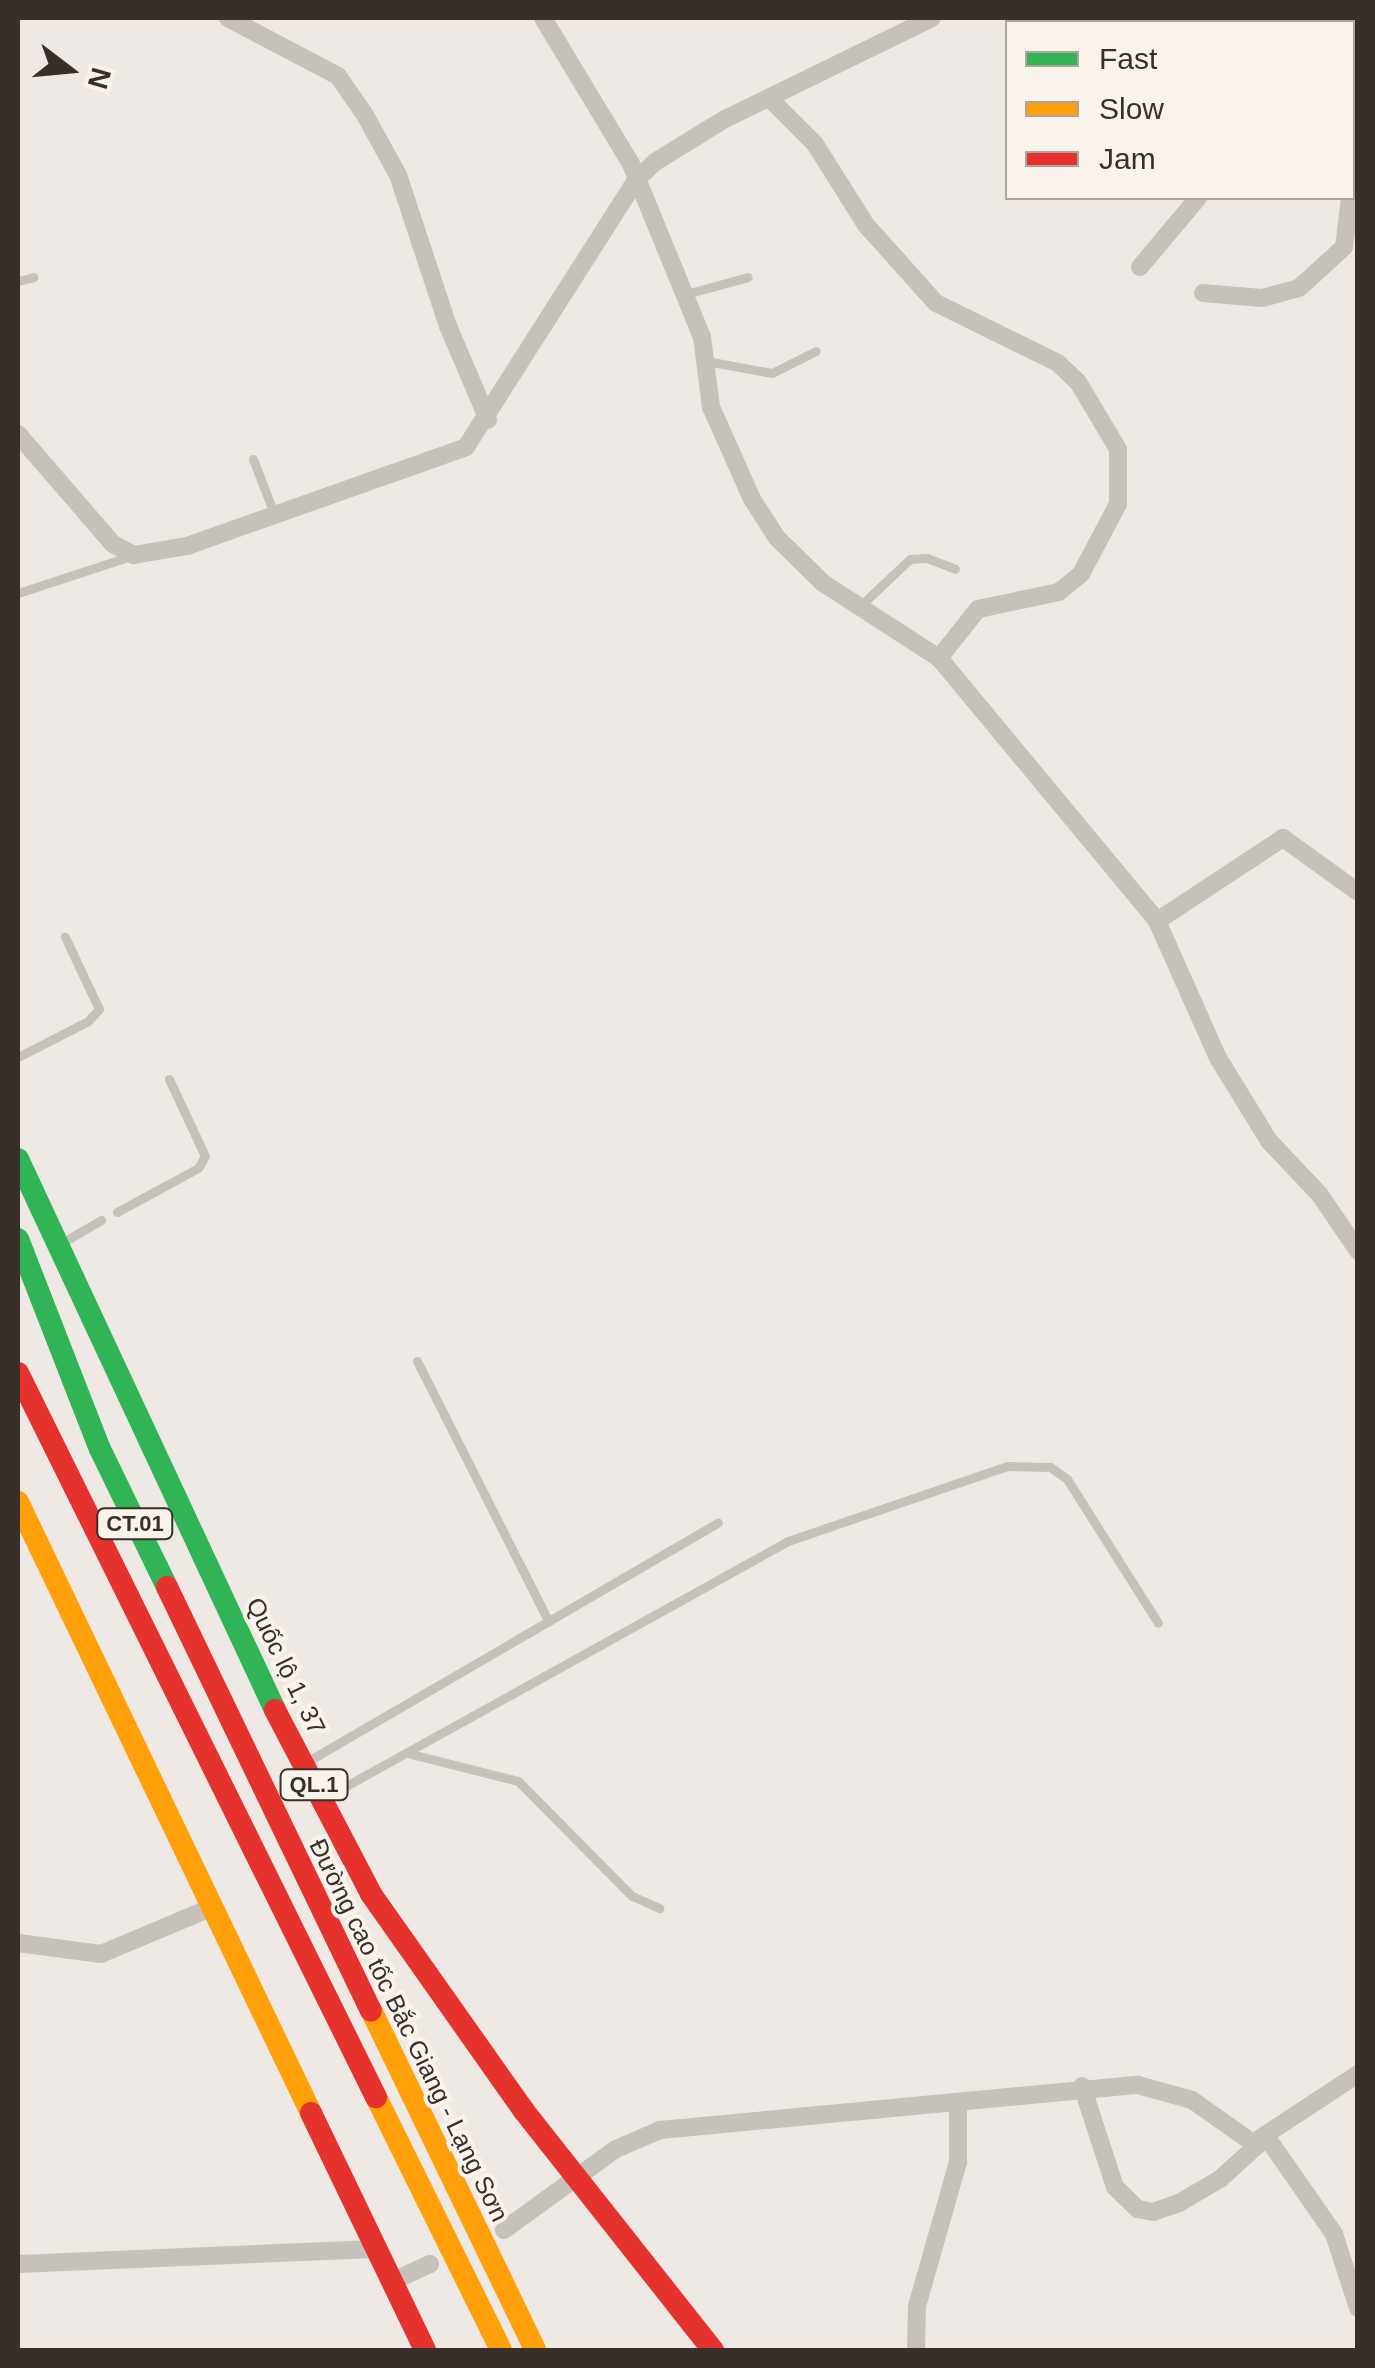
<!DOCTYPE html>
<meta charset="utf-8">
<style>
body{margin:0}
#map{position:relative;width:1375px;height:2368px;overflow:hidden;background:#eee9e4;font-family:Helvetica,sans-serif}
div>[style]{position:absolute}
.lane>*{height:9px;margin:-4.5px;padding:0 4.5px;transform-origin:4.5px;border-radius:4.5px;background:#c7c1bc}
.street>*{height:18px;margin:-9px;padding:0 9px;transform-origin:9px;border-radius:9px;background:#c7c1bc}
.fast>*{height:22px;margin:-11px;padding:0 11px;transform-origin:11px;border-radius:11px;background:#30b455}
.slow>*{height:22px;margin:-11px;padding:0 11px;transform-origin:11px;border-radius:11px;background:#ff9f0a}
.jam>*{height:22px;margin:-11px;padding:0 11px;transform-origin:11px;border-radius:11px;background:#e5322d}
span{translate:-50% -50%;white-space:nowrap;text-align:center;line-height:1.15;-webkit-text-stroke:8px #f9f3ec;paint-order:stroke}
.shield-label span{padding:2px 8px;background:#f9f3ec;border:2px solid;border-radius:8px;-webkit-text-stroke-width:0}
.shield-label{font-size:22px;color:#382f2a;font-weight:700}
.street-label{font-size:25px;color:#382f2a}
.frame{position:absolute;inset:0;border:20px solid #382f2a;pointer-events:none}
.legend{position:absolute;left:1005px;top:20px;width:350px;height:180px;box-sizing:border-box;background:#f9f3ec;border:2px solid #aca59e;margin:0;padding:12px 18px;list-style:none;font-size:30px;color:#382f2a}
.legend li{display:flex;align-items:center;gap:20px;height:50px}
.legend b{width:50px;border:2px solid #aca59e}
.north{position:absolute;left:20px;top:20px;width:100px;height:100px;-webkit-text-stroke:8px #f9f3ec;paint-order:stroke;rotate:106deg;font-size:28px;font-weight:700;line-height:40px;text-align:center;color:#382f2a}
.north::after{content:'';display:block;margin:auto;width:35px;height:45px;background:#382f2a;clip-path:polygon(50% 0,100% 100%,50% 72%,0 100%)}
</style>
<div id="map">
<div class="lane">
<i style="left:1329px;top:22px;width:6px;rotate:-39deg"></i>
<i style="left:18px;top:281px;width:16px;rotate:-14deg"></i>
<i style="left:686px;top:294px;width:64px;rotate:-15.3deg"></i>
<i style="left:706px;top:361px;width:67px;rotate:10.3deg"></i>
<i style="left:772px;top:373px;width:49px;rotate:-26.6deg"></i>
<i style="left:253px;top:459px;width:61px;rotate:68.9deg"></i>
<i style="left:18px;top:593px;width:119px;rotate:-18.1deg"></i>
<i style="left:859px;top:607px;width:70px;rotate:-43.3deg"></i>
<i style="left:910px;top:559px;width:17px;rotate:-3deg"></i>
<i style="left:927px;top:558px;width:30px;rotate:21deg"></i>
<i style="left:18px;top:1057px;width:79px;rotate:-27.2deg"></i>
<i style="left:88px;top:1021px;width:16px;rotate:-47deg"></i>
<i style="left:99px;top:1009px;width:80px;rotate:-115.3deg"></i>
<i style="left:117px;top:1212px;width:92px;rotate:-28.5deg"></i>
<i style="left:198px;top:1168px;width:14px;rotate:-60deg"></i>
<i style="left:205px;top:1156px;width:85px;rotate:-115.1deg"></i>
<i style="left:65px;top:1241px;width:42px;rotate:-30.3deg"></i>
<i style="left:417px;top:1361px;width:292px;rotate:63.2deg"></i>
<i style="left:411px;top:1754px;width:110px;rotate:14.2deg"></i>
<i style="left:518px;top:1781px;width:162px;rotate:45.3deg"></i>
<i style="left:632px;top:1896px;width:30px;rotate:24deg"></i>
<i style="left:310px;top:1760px;width:472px;rotate:-30.2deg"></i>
<i style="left:328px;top:1796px;width:526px;rotate:-29deg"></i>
<i style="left:788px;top:1541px;width:231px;rotate:-18.9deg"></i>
<i style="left:1007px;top:1466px;width:43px;rotate:1.3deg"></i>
<i style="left:1050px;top:1467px;width:21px;rotate:35deg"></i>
<i style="left:1067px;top:1479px;width:170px;rotate:57.7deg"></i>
</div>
<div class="street">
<i style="left:228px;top:18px;width:124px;rotate:27.8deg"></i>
<i style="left:338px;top:76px;width:47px;rotate:55.3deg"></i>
<i style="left:365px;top:115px;width:68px;rotate:61.2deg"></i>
<i style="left:398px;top:175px;width:159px;rotate:71.7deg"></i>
<i style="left:448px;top:326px;width:102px;rotate:66.9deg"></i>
<i style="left:543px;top:18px;width:170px;rotate:58.9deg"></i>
<i style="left:631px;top:164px;width:187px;rotate:67.7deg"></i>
<i style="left:702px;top:337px;width:71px;rotate:82.7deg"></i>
<i style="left:711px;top:407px;width:101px;rotate:66deg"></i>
<i style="left:752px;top:499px;width:46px;rotate:57.3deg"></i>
<i style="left:777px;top:538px;width:64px;rotate:44.4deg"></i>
<i style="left:823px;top:583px;width:138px;rotate:32.9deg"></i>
<i style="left:939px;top:658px;width:342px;rotate:50.3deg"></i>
<i style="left:1157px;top:921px;width:150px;rotate:66deg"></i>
<i style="left:1218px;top:1058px;width:97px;rotate:58.4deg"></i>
<i style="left:1269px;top:1141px;width:74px;rotate:46.6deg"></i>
<i style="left:1320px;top:1195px;width:68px;rotate:55.8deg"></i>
<i style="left:1035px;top:18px;width:7px;rotate:34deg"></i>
<i style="left:1255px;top:18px;width:7px;rotate:34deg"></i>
<i style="left:1164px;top:22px;width:6px;rotate:-39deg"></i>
<i style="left:1352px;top:82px;width:6px;rotate:18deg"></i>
<i style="left:769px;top:98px;width:65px;rotate:45deg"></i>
<i style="left:815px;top:144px;width:96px;rotate:57.8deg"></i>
<i style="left:866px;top:225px;width:105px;rotate:48.1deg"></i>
<i style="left:936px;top:303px;width:136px;rotate:26.2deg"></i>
<i style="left:1058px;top:363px;width:28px;rotate:44deg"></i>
<i style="left:1078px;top:382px;width:78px;rotate:59.2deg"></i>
<i style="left:1118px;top:449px;width:55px;rotate:90deg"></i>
<i style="left:1118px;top:504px;width:79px;rotate:117.9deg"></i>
<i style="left:1081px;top:574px;width:28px;rotate:141deg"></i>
<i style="left:1059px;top:592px;width:83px;rotate:168.1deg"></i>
<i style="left:978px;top:609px;width:63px;rotate:128.5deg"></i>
<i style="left:1140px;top:267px;width:90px;rotate:-50deg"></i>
<i style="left:1203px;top:293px;width:59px;rotate:4.8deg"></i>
<i style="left:1262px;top:298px;width:38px;rotate:-15deg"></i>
<i style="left:1299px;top:288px;width:61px;rotate:-42.3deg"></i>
<i style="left:1344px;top:247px;width:49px;rotate:-83deg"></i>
<i style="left:18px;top:434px;width:145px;rotate:49.2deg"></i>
<i style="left:113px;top:544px;width:24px;rotate:28deg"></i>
<i style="left:134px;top:555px;width:54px;rotate:-9.6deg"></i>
<i style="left:187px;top:546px;width:296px;rotate:-19.5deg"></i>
<i style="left:466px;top:447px;width:318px;rotate:-57.5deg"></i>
<i style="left:637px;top:179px;width:25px;rotate:-43deg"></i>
<i style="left:655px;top:162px;width:82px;rotate:-31.6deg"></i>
<i style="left:725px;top:119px;width:230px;rotate:-26deg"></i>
<i style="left:1157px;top:921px;width:151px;rotate:-33.4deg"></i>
<i style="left:1283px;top:838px;width:92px;rotate:35.8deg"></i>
<i style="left:18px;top:1943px;width:84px;rotate:7.5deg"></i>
<i style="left:101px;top:1954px;width:121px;rotate:-22.8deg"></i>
<i style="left:1082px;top:2086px;width:106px;rotate:71.9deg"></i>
<i style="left:1115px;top:2187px;width:32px;rotate:44deg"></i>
<i style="left:1138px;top:2209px;width:15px;rotate:11deg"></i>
<i style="left:1153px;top:2212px;width:28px;rotate:-19deg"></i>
<i style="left:1179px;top:2203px;width:48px;rotate:-30.3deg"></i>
<i style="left:1220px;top:2179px;width:55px;rotate:-42.1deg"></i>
<i style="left:1268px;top:2139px;width:116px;rotate:55.2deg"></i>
<i style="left:1334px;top:2234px;width:78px;rotate:72deg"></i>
<i style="left:504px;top:2230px;width:138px;rotate:-35.9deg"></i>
<i style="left:616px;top:2149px;width:48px;rotate:-23.4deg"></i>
<i style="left:660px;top:2130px;width:480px;rotate:-5.4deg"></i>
<i style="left:1138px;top:2085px;width:56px;rotate:15.5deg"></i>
<i style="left:1192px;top:2100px;width:75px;rotate:35.2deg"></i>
<i style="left:1253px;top:2143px;width:126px;rotate:-33.3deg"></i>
<i style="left:18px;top:2264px;width:358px;rotate:-2.4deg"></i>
<i style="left:391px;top:2282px;width:43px;rotate:-24.8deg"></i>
<i style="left:916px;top:2350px;width:44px;rotate:-88.7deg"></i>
<i style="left:917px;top:2306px;width:150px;rotate:-74.1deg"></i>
<i style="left:958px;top:2162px;width:58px;rotate:-90deg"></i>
</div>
<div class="fast">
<i style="left:18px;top:1159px;width:608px;rotate:64.99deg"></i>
<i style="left:18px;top:1239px;width:225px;rotate:68.7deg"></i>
<i style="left:100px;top:1449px;width:153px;rotate:64.1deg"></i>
</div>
<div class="slow">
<i style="left:18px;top:1502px;width:678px;rotate:64.38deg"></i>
<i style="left:371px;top:2010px;width:377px;rotate:64.2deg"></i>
<i style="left:376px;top:2097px;width:282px;rotate:63.7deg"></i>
</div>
<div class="jam">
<i style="left:18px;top:1373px;width:808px;rotate:63.69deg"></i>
<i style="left:167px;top:1587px;width:470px;rotate:64.3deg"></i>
<i style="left:275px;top:1710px;width:208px;rotate:62.4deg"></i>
<i style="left:371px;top:1894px;width:266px;rotate:54.8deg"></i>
<i style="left:524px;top:2111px;width:305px;rotate:51.7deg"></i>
<i style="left:311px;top:2113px;width:263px;rotate:64.3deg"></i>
</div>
<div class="shield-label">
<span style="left:135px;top:1524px">CT.01</span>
<span style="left:314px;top:1785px">QL.1</span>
</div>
<div class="street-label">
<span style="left:286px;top:1666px;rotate:64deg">Quốc lộ 1, 37</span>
<span style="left:409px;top:2030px;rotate:64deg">Đường cao tốc Bắc Giang - Lạng Sơn</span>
</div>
<div class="frame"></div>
<ul class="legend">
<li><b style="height:12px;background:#30b455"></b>Fast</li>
<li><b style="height:12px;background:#ff9f0a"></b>Slow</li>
<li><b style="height:12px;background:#e5322d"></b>Jam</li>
</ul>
<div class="north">N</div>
</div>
